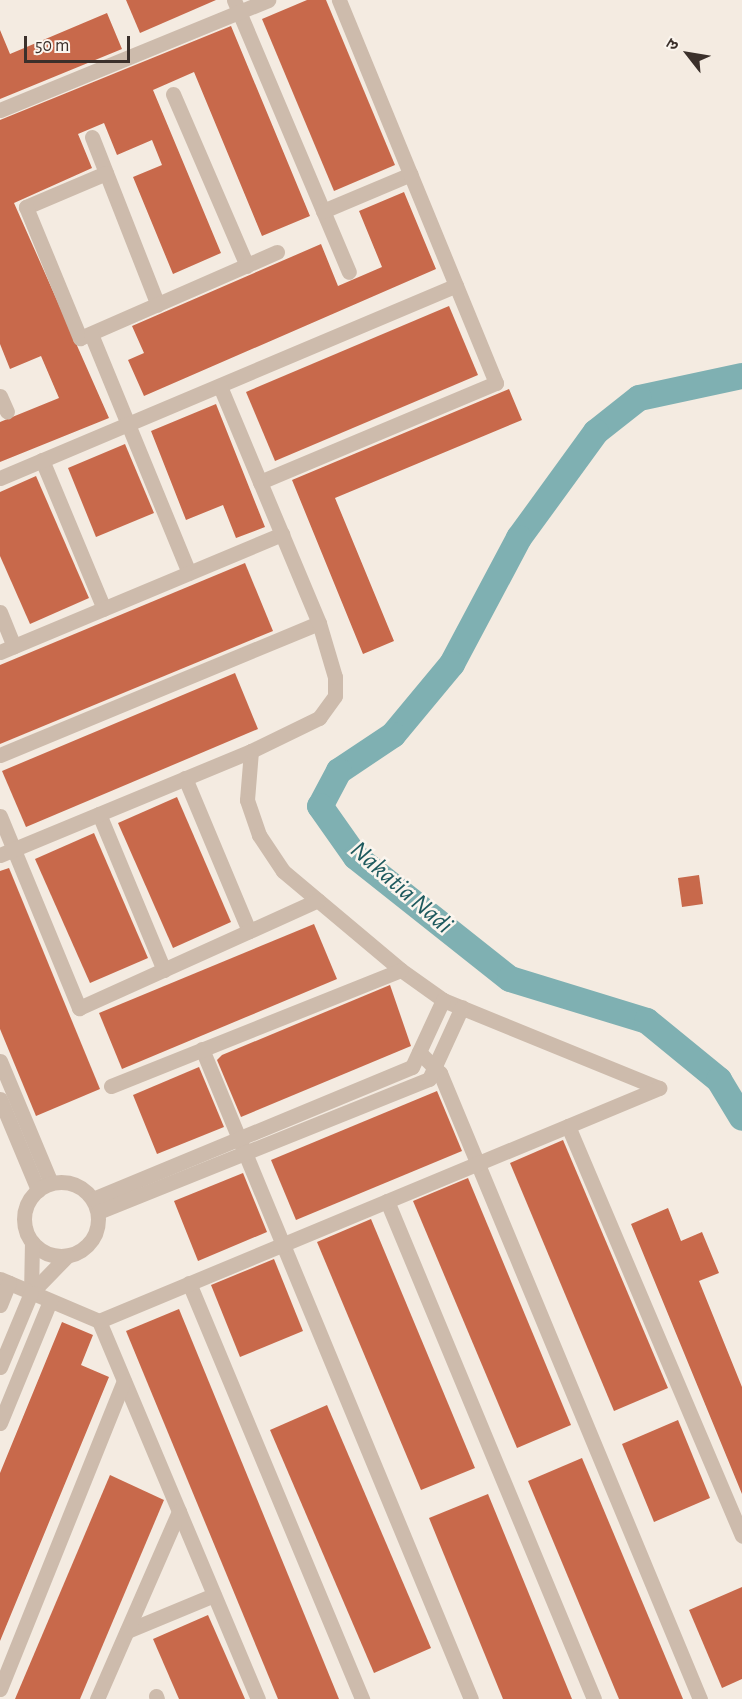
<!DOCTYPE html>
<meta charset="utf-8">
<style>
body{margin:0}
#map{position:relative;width:742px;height:1699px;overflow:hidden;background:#f4ebe1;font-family:"Alegreya Sans","Noto Sans Devanagari",sans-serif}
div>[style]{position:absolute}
.river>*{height:26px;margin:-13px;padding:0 13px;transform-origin:13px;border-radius:13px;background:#7fb0b2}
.building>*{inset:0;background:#c8694b}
.street>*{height:15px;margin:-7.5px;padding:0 7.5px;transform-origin:7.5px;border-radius:7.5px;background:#cdbbac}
.street>.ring{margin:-7.5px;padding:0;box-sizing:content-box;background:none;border:15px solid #cdbbac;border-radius:50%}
span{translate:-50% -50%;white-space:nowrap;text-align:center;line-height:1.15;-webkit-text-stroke:5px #fbf5ee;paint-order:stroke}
.water-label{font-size:26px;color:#1f5a5e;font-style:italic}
.north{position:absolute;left:658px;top:24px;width:60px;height:60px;-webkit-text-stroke:4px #fbf5ee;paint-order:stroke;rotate:301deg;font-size:16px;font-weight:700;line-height:24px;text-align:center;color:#3b302b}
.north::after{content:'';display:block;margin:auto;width:21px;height:27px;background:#3b302b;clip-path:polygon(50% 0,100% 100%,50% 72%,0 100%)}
.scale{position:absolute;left:24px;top:36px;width:106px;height:27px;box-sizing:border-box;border:3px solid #3b302b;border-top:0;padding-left:8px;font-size:18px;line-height:21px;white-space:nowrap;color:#3b302b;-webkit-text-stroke:4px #fbf5ee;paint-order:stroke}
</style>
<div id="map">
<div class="river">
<i style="left:742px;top:376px;width:105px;rotate:167.9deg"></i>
<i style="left:639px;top:398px;width:55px;rotate:141.7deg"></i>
<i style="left:596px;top:432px;width:131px;rotate:126deg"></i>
<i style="left:519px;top:538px;width:143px;rotate:118deg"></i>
<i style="left:452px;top:664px;width:92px;rotate:129.7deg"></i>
<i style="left:393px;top:735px;width:65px;rotate:146.3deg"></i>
<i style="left:339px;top:771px;width:40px;rotate:118deg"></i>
<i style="left:320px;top:806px;width:62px;rotate:54.8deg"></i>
<i style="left:356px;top:857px;width:196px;rotate:38.4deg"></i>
<i style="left:510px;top:979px;width:143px;rotate:17deg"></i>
<i style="left:647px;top:1021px;width:93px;rotate:39.3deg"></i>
<i style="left:719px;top:1080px;width:44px;rotate:58.8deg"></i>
</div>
<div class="building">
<i style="clip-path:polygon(126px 0,216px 0,140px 33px)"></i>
<i style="clip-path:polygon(307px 0,326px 0,395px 165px,334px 191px,262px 19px)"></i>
<i style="clip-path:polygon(107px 13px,122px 49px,0 99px,0 30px,10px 54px)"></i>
<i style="clip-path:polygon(231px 26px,310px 216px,262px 236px,194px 72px,153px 90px,221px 253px,173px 274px,133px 177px,162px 165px,152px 140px,117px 155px,104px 123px,78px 134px,92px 168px,14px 203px,109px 418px,0 462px,0 422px,59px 398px,41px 356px,10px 369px,0 344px,0 120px)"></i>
<i style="clip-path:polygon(404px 192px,436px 269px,144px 396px,128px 360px,144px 353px,132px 326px,321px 244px,338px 286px,382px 267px,359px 211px)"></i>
<i style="clip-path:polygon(449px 306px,478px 375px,275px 461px,246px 392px)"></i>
<i style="clip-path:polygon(509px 389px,522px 420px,335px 498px,394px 641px,363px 654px,292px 480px)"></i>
<i style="clip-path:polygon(216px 404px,265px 527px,236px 538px,223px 505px,186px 520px,151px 431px)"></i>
<i style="clip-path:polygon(125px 444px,154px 513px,96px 537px,68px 468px)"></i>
<i style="clip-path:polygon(36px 476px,89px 598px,30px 624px,0 556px,0 492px)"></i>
<i style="clip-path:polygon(245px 563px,273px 631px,0 744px,0 665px)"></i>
<i style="clip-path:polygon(235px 673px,258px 729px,26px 827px,2px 771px)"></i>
<i style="clip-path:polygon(177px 797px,231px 922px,173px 948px,118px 823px)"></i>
<i style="clip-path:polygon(94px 833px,148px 958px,90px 983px,35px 859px)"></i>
<i style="clip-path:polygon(9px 868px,100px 1089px,36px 1116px,0 1029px,0 871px)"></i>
<i style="clip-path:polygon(699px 875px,703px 904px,682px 907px,678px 878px)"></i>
<i style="clip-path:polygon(314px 924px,337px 979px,122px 1069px,99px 1013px)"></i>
<i style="clip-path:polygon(390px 985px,411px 1046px,241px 1117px,217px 1060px,222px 1055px)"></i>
<i style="clip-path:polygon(199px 1067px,224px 1127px,157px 1154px,133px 1095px)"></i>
<i style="clip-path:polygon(437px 1091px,462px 1151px,296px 1220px,271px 1160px)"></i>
<i style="clip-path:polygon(563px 1140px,668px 1388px,614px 1411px,510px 1163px)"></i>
<i style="clip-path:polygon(243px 1173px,267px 1232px,198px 1261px,174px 1201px)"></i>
<i style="clip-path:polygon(468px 1178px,571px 1425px,517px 1448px,413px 1201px)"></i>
<i style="clip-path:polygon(668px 1208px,681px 1241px,702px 1232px,719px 1273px,699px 1281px,742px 1387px,742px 1494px,631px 1224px)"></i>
<i style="clip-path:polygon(371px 1219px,475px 1468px,421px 1490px,317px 1242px)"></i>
<i style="clip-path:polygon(274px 1259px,303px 1331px,240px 1357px,211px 1285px)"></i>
<i style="clip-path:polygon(179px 1309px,339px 1699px,278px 1699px,126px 1331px)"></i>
<i style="clip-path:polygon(62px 1322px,93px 1335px,81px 1365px,109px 1377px,0 1641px,0 1473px)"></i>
<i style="clip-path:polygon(327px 1405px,431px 1648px,374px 1673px,270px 1430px)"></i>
<i style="clip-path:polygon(678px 1420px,710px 1498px,654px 1522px,622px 1444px)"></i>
<i style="clip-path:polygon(582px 1458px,683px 1699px,619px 1699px,528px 1481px)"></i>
<i style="clip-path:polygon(110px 1475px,164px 1500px,80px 1699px,15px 1699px)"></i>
<i style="clip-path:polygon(488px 1494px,572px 1699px,503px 1699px,429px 1518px)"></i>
<i style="clip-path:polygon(742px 1587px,742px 1679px,722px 1688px,689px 1610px)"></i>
<i style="clip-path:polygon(208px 1615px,245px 1699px,179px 1699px,153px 1639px)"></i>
</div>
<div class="street">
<i style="left:234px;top:0;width:295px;rotate:67.1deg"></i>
<i style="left:173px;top:94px;width:187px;rotate:66.7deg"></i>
<i style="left:0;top:110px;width:290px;rotate:-22.3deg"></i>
<i style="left:92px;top:137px;width:180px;rotate:68.6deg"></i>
<i style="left:106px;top:173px;width:87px;rotate:157deg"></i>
<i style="left:26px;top:207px;width:142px;rotate:67.6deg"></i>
<i style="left:80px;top:338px;width:215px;rotate:-23.6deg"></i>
<i style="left:323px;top:211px;width:95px;rotate:-22.8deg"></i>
<i style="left:91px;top:334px;width:258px;rotate:67.7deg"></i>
<i style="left:0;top:396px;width:17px;rotate:66deg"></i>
<i style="left:42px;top:460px;width:161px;rotate:67.4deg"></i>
<i style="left:0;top:478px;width:495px;rotate:-22.9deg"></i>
<i style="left:260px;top:482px;width:256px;rotate:-22.8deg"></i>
<i style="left:496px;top:383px;width:414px;rotate:-112.3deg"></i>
<i style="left:0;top:612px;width:37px;rotate:68deg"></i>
<i style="left:0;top:652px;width:306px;rotate:-22.7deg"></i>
<i style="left:251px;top:751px;width:49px;rotate:94.7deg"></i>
<i style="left:247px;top:800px;width:37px;rotate:71deg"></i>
<i style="left:259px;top:835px;width:43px;rotate:56.3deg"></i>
<i style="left:283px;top:871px;width:154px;rotate:40deg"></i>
<i style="left:401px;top:970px;width:52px;rotate:35.5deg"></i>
<i style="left:443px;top:1000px;width:233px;rotate:22.2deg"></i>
<i style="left:0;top:755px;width:345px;rotate:-22.5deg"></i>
<i style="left:185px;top:778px;width:166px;rotate:67.3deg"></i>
<i style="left:99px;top:814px;width:169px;rotate:67.4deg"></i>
<i style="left:0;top:816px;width:208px;rotate:67.6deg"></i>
<i style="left:79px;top:1008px;width:262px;rotate:-24.3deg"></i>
<i style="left:0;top:855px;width:272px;rotate:-22.5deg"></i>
<i style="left:251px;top:751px;width:76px;rotate:-25.9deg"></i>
<i style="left:319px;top:718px;width:27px;rotate:-54deg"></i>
<i style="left:335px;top:696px;width:19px;rotate:-90deg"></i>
<i style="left:335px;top:677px;width:56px;rotate:-106.5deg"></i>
<i style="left:319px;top:623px;width:257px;rotate:-112.7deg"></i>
<i style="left:202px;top:1049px;width:703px;rotate:67.52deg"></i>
<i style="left:419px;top:1052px;width:30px;rotate:45deg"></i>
<i style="left:440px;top:1073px;width:678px;rotate:67.45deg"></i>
<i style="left:0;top:1061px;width:132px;rotate:67.3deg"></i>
<i style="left:111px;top:1086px;width:312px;rotate:-21.8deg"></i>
<i style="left:0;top:1099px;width:99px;rotate:67.3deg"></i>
<i style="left:568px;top:1126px;width:445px;rotate:67deg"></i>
<i class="ring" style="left:24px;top:1182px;width:59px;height:59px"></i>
<i style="left:93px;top:1199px;width:345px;rotate:-22.5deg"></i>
<i style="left:412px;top:1067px;width:74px;rotate:-65.2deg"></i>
<i style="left:387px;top:1201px;width:539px;rotate:67.43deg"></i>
<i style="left:98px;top:1212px;width:357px;rotate:-21.9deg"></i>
<i style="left:429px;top:1079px;width:79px;rotate:-65.4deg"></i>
<i style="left:32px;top:1242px;width:51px;rotate:91.1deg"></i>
<i style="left:31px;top:1293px;width:52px;rotate:-45.8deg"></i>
<i style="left:0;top:1279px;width:108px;rotate:23deg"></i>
<i style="left:99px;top:1321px;width:410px;rotate:67.2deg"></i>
<i style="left:189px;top:1283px;width:451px;rotate:67.4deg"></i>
<i style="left:0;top:1305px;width:24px;rotate:-68deg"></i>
<i style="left:99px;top:1321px;width:607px;rotate:-22.59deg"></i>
<i style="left:0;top:1367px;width:80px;rotate:-67.3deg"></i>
<i style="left:0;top:1423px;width:132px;rotate:-67.7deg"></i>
<i style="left:127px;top:1631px;width:94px;rotate:-22.5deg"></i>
<i style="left:0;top:1689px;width:332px;rotate:-68.1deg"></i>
<i style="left:156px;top:1696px;width:3px;rotate:72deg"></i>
<i style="left:97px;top:1699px;width:205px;rotate:-66.4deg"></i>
</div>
<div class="water-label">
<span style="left:401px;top:888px;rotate:41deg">Nakatia Nadi</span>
</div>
<div class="north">उ</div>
<div class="scale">50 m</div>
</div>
